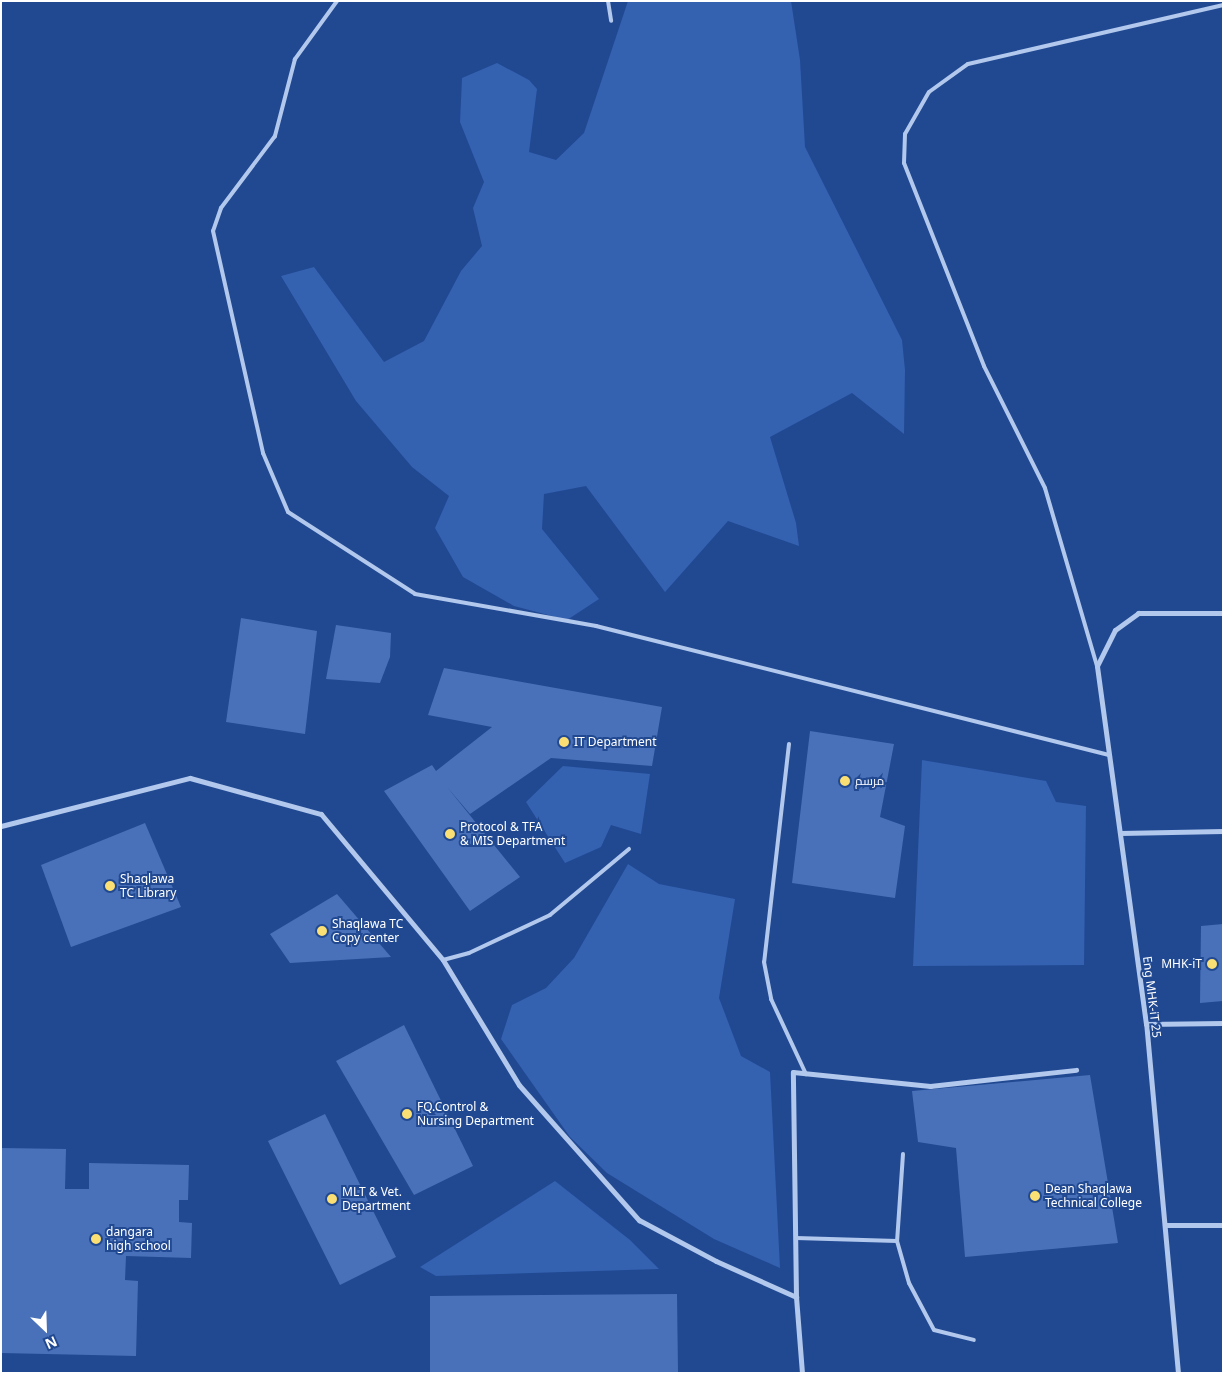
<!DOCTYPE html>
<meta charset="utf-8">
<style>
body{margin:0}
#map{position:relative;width:1224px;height:1374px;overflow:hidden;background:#214992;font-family:"Noto Sans",Cairo,sans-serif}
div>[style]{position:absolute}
.green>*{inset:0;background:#3461b0}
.building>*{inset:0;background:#4971b9}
.service>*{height:4px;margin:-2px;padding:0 2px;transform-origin:2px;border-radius:2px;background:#b2c8ed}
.minor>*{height:5px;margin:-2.5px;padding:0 2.5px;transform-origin:2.5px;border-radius:2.5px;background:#b2c8ed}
.dots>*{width:14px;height:14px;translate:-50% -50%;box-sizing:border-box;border:2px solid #214992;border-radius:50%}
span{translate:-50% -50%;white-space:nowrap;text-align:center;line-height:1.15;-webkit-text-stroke:4px #214992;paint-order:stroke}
.poi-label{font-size:12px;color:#fff}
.left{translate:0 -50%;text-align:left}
.right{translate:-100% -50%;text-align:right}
.street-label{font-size:12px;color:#fff}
.frame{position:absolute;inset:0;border:2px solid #fff;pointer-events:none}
.north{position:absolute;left:20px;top:1304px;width:50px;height:50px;-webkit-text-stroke:4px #214992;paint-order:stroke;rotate:156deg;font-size:14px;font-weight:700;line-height:20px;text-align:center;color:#fff}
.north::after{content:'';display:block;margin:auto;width:18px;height:22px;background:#fff;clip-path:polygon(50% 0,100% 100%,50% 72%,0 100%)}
</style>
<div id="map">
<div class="green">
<i style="clip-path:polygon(628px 1px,791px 1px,800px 60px,805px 147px,902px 340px,905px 370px,904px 434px,852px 393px,770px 437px,796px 523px,799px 546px,728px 521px,665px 592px,586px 486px,544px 494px,542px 529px,599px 599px,567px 620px,514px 606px,463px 577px,435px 528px,449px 496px,412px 467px,356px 401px,281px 276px,314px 267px,384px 362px,424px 341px,461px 271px,482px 246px,473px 208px,484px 182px,460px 122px,462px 78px,497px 63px,529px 80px,537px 89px,529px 152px,556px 160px,584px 133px)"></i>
<i style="clip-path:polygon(922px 760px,1046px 781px,1056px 802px,1086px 806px,1084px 965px,913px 966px)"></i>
<i style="clip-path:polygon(563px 766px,650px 774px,641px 834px,611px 825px,601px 847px,565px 863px,526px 802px)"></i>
<i style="clip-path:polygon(628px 864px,659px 884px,735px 899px,719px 998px,741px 1056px,770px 1072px,780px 1268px,714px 1239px,607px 1173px,570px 1137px,501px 1039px,512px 1005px,546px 988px,574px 958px)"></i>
<i style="clip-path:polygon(555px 1181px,630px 1240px,659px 1269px,436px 1276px,420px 1267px)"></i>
</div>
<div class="building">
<i style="clip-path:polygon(241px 618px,317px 631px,305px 734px,226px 722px)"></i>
<i style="clip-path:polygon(336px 625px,391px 633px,390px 657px,380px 683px,326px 679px)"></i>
<i style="clip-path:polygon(444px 668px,662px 707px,652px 766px,551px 758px,470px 814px,447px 787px,520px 877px,470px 911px,384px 791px,432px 765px,436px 771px,492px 727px,428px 715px)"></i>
<i style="clip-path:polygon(810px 731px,894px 744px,880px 817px,905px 826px,895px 898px,792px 883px)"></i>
<i style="clip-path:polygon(145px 823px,181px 907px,71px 947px,41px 865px)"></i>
<i style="clip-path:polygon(337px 894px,391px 957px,290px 963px,270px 934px)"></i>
<i style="clip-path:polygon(1223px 924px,1223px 1001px,1200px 1003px,1201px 926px)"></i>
<i style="clip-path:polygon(404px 1025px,473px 1166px,414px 1195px,336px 1061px)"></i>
<i style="clip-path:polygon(1090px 1075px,1118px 1243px,965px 1257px,956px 1148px,918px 1142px,912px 1091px)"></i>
<i style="clip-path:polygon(325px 1114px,396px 1257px,340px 1285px,268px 1141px)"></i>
<i style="clip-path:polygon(1px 1148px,66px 1149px,65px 1189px,89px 1189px,89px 1163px,189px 1165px,188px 1200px,179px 1200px,179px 1222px,192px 1223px,191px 1258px,126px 1256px,125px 1280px,138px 1281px,136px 1356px,1px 1353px)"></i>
<i style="clip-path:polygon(677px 1294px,678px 1373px,430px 1373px,430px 1296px)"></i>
</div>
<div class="service">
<i style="left:337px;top:1px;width:72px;rotate:125.9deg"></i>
<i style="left:295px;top:59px;width:80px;rotate:104.6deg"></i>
<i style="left:275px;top:136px;width:90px;rotate:126.9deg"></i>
<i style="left:221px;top:208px;width:24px;rotate:109deg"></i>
<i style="left:213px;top:231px;width:228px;rotate:77.3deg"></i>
<i style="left:263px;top:453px;width:64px;rotate:67deg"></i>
<i style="left:288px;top:512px;width:151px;rotate:32.8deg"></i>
<i style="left:415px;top:594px;width:184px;rotate:10deg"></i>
<i style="left:596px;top:626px;width:529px;rotate:14.12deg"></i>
<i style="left:608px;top:1px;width:20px;rotate:81deg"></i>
<i style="left:1097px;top:666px;width:185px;rotate:-106.3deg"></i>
<i style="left:1045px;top:488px;width:136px;rotate:-116.6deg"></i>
<i style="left:984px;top:366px;width:218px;rotate:-111.5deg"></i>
<i style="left:904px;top:163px;width:29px;rotate:-88deg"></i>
<i style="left:905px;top:134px;width:48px;rotate:-60.3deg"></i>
<i style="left:929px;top:92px;width:48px;rotate:-35.7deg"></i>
<i style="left:968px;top:64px;width:262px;rotate:-13deg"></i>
<i style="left:789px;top:744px;width:219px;rotate:96.5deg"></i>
<i style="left:764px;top:962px;width:38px;rotate:79deg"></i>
<i style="left:771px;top:999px;width:83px;rotate:65deg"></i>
<i style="left:443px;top:960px;width:27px;rotate:-15deg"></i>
<i style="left:469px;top:953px;width:89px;rotate:-25.1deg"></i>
<i style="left:550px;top:915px;width:103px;rotate:-39.9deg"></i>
<i style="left:903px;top:1154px;width:87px;rotate:93.9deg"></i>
<i style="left:897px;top:1241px;width:44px;rotate:74.1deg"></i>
<i style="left:909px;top:1283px;width:53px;rotate:62deg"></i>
<i style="left:934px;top:1330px;width:41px;rotate:14deg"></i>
<i style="left:796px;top:1238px;width:101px;rotate:1.7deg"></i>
</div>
<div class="minor">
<i style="left:1px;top:826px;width:195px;rotate:-14.3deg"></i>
<i style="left:190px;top:778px;width:136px;rotate:15.4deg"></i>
<i style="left:321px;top:814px;width:190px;rotate:50.1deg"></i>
<i style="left:443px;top:960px;width:146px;rotate:58.7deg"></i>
<i style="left:519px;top:1085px;width:181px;rotate:48.4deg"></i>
<i style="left:639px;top:1220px;width:87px;rotate:28deg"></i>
<i style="left:716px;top:1261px;width:88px;rotate:24.2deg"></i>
<i style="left:1120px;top:833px;width:103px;rotate:-1.1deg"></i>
<i style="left:1146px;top:1024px;width:77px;rotate:-0.7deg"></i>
<i style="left:1165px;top:1225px;width:58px"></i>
<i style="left:802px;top:1373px;width:76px;rotate:-94.5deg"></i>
<i style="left:796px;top:1297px;width:225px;rotate:-90.8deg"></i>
<i style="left:793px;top:1072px;width:138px;rotate:5.8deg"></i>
<i style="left:930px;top:1086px;width:147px;rotate:-6.3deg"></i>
<i style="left:1178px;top:1373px;width:350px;rotate:-95.2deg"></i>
<i style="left:1146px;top:1024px;width:361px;rotate:-97.8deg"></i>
<i style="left:1097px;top:666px;width:40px;rotate:-63.4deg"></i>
<i style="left:1115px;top:630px;width:29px;rotate:-36deg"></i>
<i style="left:1138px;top:613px;width:85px"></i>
</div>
<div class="dots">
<i style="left:564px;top:742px;background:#fadf74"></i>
<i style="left:845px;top:781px;background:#fadf74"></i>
<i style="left:450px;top:834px;background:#fadf74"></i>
<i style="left:110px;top:886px;background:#fadf74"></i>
<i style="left:322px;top:931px;background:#fadf74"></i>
<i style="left:1212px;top:964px;background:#fadf74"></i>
<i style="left:407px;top:1114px;background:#fadf74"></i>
<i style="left:1035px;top:1196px;background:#fadf74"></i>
<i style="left:332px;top:1199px;background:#fadf74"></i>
<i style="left:96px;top:1239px;background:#fadf74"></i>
</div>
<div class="poi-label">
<span class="left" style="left:574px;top:742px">IT Department</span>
<span class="left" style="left:855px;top:781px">مرسم</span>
<span class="left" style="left:460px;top:834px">Protocol &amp; TFA<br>&amp; MIS Department</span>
<span class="left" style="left:120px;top:886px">Shaqlawa<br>TC Library</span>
<span class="left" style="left:332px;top:931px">Shaqlawa TC<br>Copy center</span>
<span class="right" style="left:1202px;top:964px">MHK-iT</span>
<span class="left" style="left:417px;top:1114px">FQ.Control &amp;<br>Nursing Department</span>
<span class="left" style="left:1045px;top:1196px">Dean Shaqlawa<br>Technical College</span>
<span class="left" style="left:342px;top:1199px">MLT &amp; Vet.<br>Department</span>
<span class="left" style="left:106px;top:1239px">dangara<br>high school</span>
</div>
<div class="street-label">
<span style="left:1152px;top:997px;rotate:83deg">Eng MHK-iT 25</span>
</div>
<div class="frame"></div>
<div class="north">N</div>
</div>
